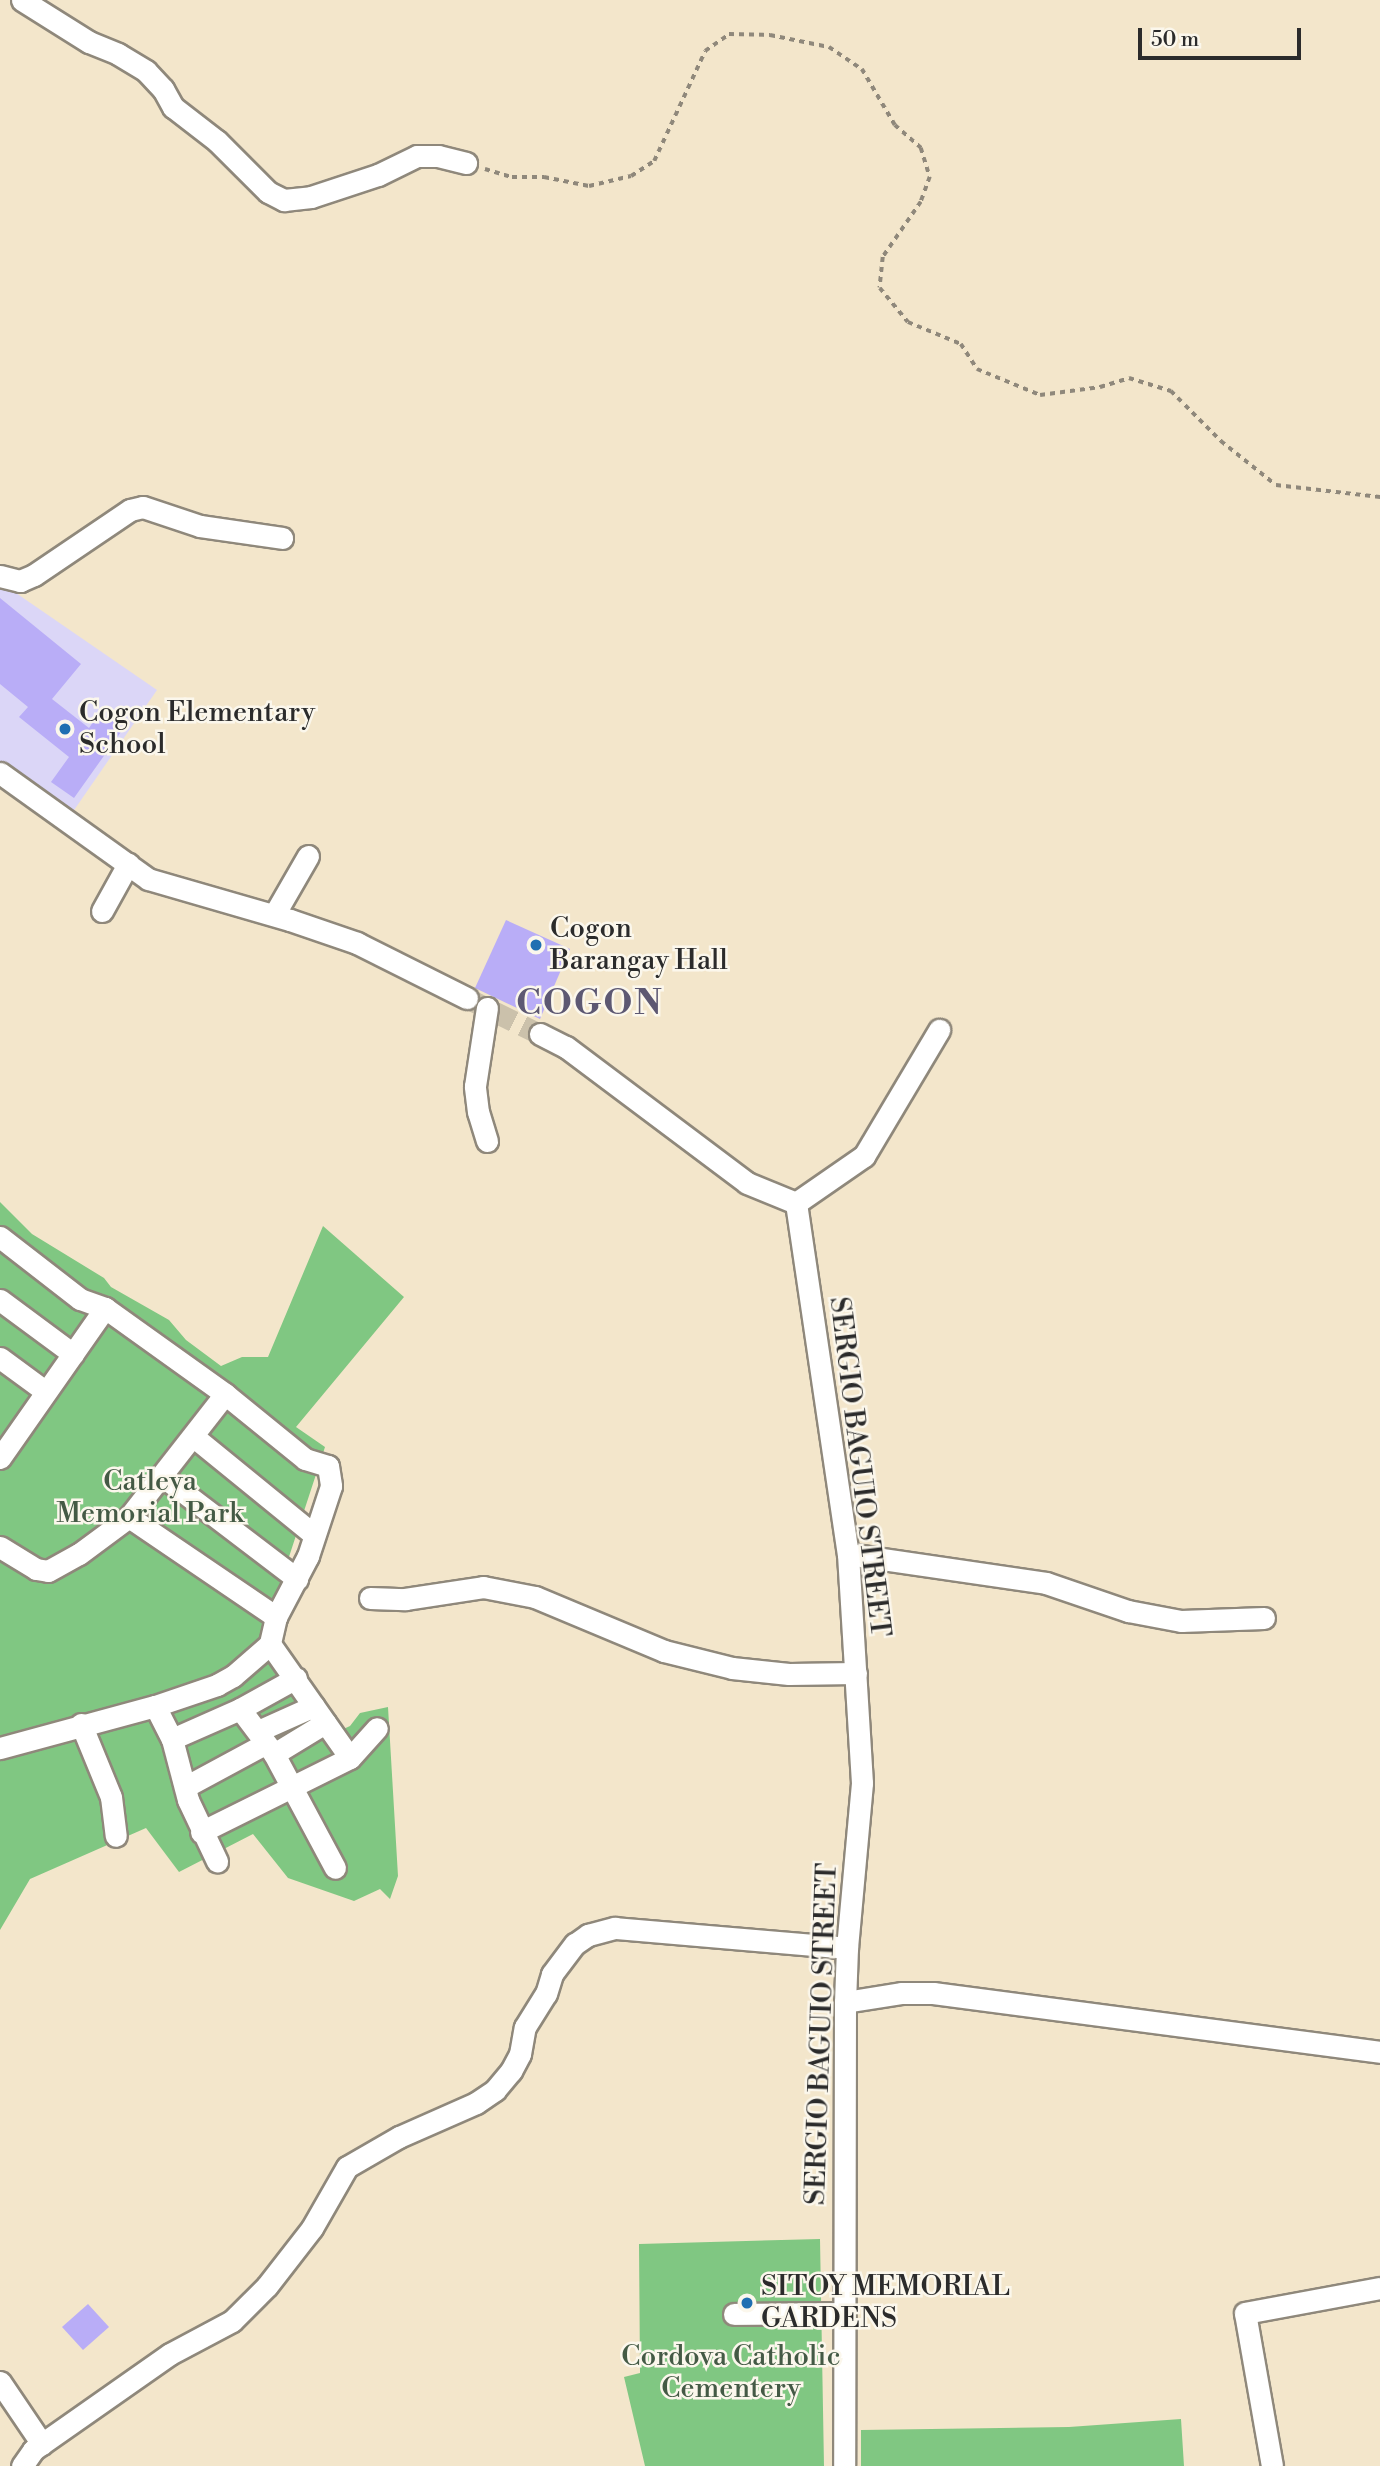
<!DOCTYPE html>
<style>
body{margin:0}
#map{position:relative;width:1380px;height:2466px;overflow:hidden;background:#f3e6cb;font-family:"Libre Bodoni",serif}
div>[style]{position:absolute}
.built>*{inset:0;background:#dbd6f7}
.green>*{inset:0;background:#80c782}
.building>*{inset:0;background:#b9adf7}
.minor-tunnel>*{height:21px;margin-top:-10.5px;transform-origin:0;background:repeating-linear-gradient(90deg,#cbc1ab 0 21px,transparent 0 31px)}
.path>*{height:3.5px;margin-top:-1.75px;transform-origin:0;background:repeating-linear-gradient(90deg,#8f887b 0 5px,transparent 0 10px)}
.roads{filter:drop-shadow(2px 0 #8f887b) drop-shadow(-2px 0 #8f887b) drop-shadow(0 2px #8f887b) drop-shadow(0 -2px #8f887b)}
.minor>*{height:21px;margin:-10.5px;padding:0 10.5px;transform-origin:10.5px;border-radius:10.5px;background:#fff}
.dots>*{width:19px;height:19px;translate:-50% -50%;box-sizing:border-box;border:4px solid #fbf7ec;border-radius:50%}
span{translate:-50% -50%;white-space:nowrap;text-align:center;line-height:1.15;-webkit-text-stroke:5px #fbf7ec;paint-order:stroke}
.poi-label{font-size:28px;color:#2b2b2b}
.left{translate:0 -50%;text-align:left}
.street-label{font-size:28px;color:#2b2b2b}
.park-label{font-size:28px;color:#445a45}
.district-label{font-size:35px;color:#5d5872;font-weight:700;letter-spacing:2px}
.scale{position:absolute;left:1138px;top:28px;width:163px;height:32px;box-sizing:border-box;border:4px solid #2b2b2b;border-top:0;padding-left:9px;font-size:21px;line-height:24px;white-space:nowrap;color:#2b2b2b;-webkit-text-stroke:5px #fbf7ec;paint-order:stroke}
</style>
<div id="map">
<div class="built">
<i style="clip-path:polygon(0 582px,157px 690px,70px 816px,0 767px)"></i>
</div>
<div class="green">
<i style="clip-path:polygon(0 1202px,32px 1234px,104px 1278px,111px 1287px,169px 1320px,186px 1340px,221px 1366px,242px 1357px,268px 1357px,323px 1226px,404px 1297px,296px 1427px,325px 1447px,267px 1624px,337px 1732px,350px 1726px,360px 1713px,388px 1707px,398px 1876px,390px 1899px,380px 1889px,354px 1901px,288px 1878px,253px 1834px,179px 1872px,146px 1828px,30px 1879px,0 1930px)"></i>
<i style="clip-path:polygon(820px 2239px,824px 2466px,645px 2466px,624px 2377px,640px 2373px,639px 2244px)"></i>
<i style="clip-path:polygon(1181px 2419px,1184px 2466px,861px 2466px,861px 2430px,1069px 2427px)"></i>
</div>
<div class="building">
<i style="clip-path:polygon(0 598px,81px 664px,52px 699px,89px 728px,100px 712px,123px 729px,74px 798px,51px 782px,69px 757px,19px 717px,28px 707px,0 684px)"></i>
<i style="clip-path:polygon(506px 920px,570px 949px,540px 1019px,475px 988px)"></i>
<i style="clip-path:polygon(88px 2304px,109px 2327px,83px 2350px,62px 2327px)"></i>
</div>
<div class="minor-tunnel">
<i style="left:467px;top:998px;width:81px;rotate:26.3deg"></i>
</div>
<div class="path">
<i style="left:485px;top:169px;width:28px;rotate:17deg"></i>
<i style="left:512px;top:177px;width:32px"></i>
<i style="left:544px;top:177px;width:46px;rotate:11.3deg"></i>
<i style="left:589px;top:186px;width:43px;rotate:-13.4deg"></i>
<i style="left:631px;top:176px;width:27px;rotate:-33deg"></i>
<i style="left:654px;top:161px;width:121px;rotate:-65.1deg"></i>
<i style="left:705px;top:51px;width:29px;rotate:-35deg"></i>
<i style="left:729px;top:34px;width:41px;rotate:1.4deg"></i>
<i style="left:770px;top:35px;width:60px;rotate:11.5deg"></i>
<i style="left:829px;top:47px;width:40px;rotate:34deg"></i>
<i style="left:862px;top:69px;width:65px;rotate:59.5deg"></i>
<i style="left:895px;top:125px;width:35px;rotate:41deg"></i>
<i style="left:921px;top:148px;width:30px;rotate:73deg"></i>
<i style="left:930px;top:177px;width:27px;rotate:110deg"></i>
<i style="left:921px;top:202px;width:67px;rotate:124.6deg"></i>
<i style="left:883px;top:257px;width:31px;rotate:96deg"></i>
<i style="left:880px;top:288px;width:44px;rotate:50.5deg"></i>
<i style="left:908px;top:322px;width:57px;rotate:22.5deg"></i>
<i style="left:961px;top:344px;width:30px;rotate:57deg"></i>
<i style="left:977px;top:369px;width:68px;rotate:22.4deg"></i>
<i style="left:1040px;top:395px;width:61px;rotate:-7.6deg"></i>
<i style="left:1100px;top:387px;width:30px;rotate:-17deg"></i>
<i style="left:1129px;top:378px;width:44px;rotate:17.2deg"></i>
<i style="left:1171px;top:391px;width:71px;rotate:45deg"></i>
<i style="left:1221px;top:441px;width:70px;rotate:38.7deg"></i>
<i style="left:1276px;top:485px;width:105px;rotate:6.6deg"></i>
</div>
<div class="roads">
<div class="minor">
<i style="left:22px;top:0;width:79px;rotate:32.1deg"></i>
<i style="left:89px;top:42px;width:31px;rotate:22deg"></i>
<i style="left:118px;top:54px;width:33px;rotate:31deg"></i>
<i style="left:146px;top:71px;width:25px;rotate:47deg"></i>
<i style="left:163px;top:89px;width:21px;rotate:61deg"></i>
<i style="left:173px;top:107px;width:56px;rotate:37.7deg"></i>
<i style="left:217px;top:141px;width:72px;rotate:45deg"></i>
<i style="left:268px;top:192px;width:18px;rotate:27deg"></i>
<i style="left:284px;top:200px;width:27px;rotate:-6deg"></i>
<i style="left:311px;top:197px;width:71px;rotate:-18.2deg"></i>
<i style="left:378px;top:175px;width:43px;rotate:-26deg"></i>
<i style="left:417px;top:156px;width:21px"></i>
<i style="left:438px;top:156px;width:29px;rotate:14deg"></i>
<i style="left:0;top:576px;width:21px;rotate:14deg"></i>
<i style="left:20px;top:581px;width:15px;rotate:-23deg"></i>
<i style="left:34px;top:575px;width:116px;rotate:-34.1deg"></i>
<i style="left:130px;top:510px;width:13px;rotate:-13deg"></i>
<i style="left:143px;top:507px;width:60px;rotate:18.4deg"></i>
<i style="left:200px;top:526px;width:83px;rotate:8.3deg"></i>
<i style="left:0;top:773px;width:182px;rotate:35.6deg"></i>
<i style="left:148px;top:879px;width:148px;rotate:16.1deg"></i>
<i style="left:290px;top:920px;width:71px;rotate:18.9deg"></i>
<i style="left:357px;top:943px;width:123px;rotate:26.6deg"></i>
<i style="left:102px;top:911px;width:54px;rotate:-61deg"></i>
<i style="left:274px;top:915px;width:68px;rotate:-60deg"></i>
<i style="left:540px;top:1034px;width:29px;rotate:27deg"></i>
<i style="left:566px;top:1047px;width:226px;rotate:36.9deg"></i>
<i style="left:747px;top:1183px;width:53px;rotate:22.2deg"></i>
<i style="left:487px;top:1141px;width:30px;rotate:-107deg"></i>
<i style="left:478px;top:1112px;width:26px;rotate:-97deg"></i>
<i style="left:475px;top:1086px;width:79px;rotate:-81.3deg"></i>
<i style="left:796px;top:1203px;width:355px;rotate:81.6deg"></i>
<i style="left:848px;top:1554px;width:229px;rotate:86.5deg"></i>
<i style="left:862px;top:1783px;width:166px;rotate:95.2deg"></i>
<i style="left:847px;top:1948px;width:54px;rotate:92.1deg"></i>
<i style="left:845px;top:2002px;width:464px;rotate:90.1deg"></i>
<i style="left:796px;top:1203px;width:83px;rotate:-34.7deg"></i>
<i style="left:864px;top:1156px;width:147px;rotate:-59.2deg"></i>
<i style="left:0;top:1237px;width:101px;rotate:37.8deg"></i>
<i style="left:80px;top:1299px;width:27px;rotate:20deg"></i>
<i style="left:105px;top:1308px;width:148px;rotate:35.6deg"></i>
<i style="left:225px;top:1394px;width:103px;rotate:39.1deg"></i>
<i style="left:305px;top:1459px;width:24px;rotate:17deg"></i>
<i style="left:328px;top:1466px;width:20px;rotate:81deg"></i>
<i style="left:331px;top:1486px;width:74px;rotate:108.2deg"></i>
<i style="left:308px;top:1556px;width:69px;rotate:117.7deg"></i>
<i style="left:276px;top:1617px;width:28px;rotate:103deg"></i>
<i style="left:270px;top:1644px;width:49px;rotate:139.1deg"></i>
<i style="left:233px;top:1676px;width:18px;rotate:151deg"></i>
<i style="left:217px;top:1685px;width:65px;rotate:161.3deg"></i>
<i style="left:155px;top:1706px;width:161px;rotate:164.8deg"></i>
<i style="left:0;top:1300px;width:91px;rotate:36.5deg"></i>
<i style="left:0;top:1358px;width:56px;rotate:36.3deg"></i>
<i style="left:194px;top:1437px;width:155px;rotate:39.2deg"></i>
<i style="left:0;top:1458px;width:183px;rotate:-55deg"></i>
<i style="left:162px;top:1476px;width:170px;rotate:37.3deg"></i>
<i style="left:129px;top:1517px;width:178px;rotate:34.2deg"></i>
<i style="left:0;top:1547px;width:42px;rotate:31.4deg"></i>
<i style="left:36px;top:1569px;width:12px;rotate:9deg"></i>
<i style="left:48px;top:1571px;width:35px;rotate:-29deg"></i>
<i style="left:79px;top:1554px;width:62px;rotate:-36.5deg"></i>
<i style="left:129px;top:1517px;width:156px;rotate:-52deg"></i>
<i style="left:848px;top:1554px;width:200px;rotate:8.3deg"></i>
<i style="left:1046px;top:1583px;width:87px;rotate:18.9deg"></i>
<i style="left:1128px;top:1611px;width:54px;rotate:10.7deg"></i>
<i style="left:1181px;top:1621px;width:83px;rotate:-2.1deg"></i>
<i style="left:370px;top:1598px;width:35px;rotate:2deg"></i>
<i style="left:405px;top:1599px;width:79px;rotate:-8.7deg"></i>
<i style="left:483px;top:1587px;width:53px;rotate:10.9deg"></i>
<i style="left:535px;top:1597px;width:140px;rotate:22.7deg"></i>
<i style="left:664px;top:1651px;width:70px;rotate:14deg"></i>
<i style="left:732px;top:1668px;width:57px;rotate:6deg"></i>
<i style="left:789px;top:1674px;width:67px;rotate:-0.9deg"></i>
<i style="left:270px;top:1644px;width:139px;rotate:54.9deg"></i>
<i style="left:155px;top:1706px;width:37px;rotate:63deg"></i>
<i style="left:172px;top:1739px;width:63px;rotate:75.3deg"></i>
<i style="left:188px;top:1800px;width:68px;rotate:64.6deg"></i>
<i style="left:240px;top:1709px;width:56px;rotate:52.9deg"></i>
<i style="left:274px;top:1754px;width:129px;rotate:61.8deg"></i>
<i style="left:81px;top:1724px;width:79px;rotate:67.7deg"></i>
<i style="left:111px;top:1797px;width:39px;rotate:83deg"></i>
<i style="left:258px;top:1731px;width:61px;rotate:-24.1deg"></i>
<i style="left:172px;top:1739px;width:74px;rotate:-23.8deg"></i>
<i style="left:240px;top:1709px;width:64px;rotate:-29deg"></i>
<i style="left:274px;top:1754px;width:60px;rotate:-31.3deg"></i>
<i style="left:185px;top:1787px;width:91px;rotate:-28.3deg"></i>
<i style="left:201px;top:1832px;width:166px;rotate:-26.4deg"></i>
<i style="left:350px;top:1758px;width:40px;rotate:-48deg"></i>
<i style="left:845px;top:2002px;width:58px;rotate:-9deg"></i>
<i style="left:902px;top:1993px;width:31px"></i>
<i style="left:933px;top:1993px;width:451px;rotate:7.5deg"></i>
<i style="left:734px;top:2314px;width:109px;rotate:-0.5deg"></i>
<i style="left:0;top:2382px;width:75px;rotate:55.9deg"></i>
<i style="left:22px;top:2466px;width:19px;rotate:-55deg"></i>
<i style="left:33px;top:2450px;width:167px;rotate:-35deg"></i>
<i style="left:170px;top:2354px;width:70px;rotate:-28deg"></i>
<i style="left:232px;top:2321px;width:49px;rotate:-45deg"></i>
<i style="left:267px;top:2286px;width:73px;rotate:-52.2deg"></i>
<i style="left:312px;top:2228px;width:70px;rotate:-60.2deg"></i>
<i style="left:347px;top:2167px;width:60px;rotate:-30deg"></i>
<i style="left:399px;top:2137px;width:84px;rotate:-23.8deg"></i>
<i style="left:476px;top:2103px;width:23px;rotate:-34deg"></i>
<i style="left:495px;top:2090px;width:25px;rotate:-50deg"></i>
<i style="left:511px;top:2071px;width:19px;rotate:-62deg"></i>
<i style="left:520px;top:2054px;width:27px;rotate:-80deg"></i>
<i style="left:525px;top:2027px;width:39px;rotate:-58deg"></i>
<i style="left:546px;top:1994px;width:21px;rotate:-73deg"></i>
<i style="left:552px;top:1974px;width:38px;rotate:-53deg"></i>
<i style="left:575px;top:1944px;width:16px;rotate:-35deg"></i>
<i style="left:588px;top:1935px;width:28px;rotate:-15deg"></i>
<i style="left:615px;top:1928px;width:233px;rotate:4.9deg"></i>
<i style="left:1272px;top:2466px;width:155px;rotate:-100deg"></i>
<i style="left:1245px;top:2313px;width:137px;rotate:-10.5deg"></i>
</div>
</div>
<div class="dots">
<i style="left:65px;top:729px;background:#1f6fb2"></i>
<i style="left:536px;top:945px;background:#1f6fb2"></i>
<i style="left:747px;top:2303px;background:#1f6fb2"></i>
</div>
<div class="poi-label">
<span class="left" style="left:79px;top:729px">Cogon Elementary<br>School</span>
<span class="left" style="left:550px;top:945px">Cogon<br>Barangay Hall</span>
<span class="left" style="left:761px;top:2303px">SITOY MEMORIAL<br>GARDENS</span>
</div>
<div class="street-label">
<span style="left:859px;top:1467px;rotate:83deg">SERGIO BAGUIO STREET</span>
<span style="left:822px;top:2034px;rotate:-88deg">SERGIO BAGUIO STREET</span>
</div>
<div class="park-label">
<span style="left:150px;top:1498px">Catleya<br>Memorial Park</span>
<span style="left:731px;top:2373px">Cordova Catholic<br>Cementery</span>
</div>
<div class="district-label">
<span style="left:590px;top:1004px">COGON</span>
</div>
<div class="scale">50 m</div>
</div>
